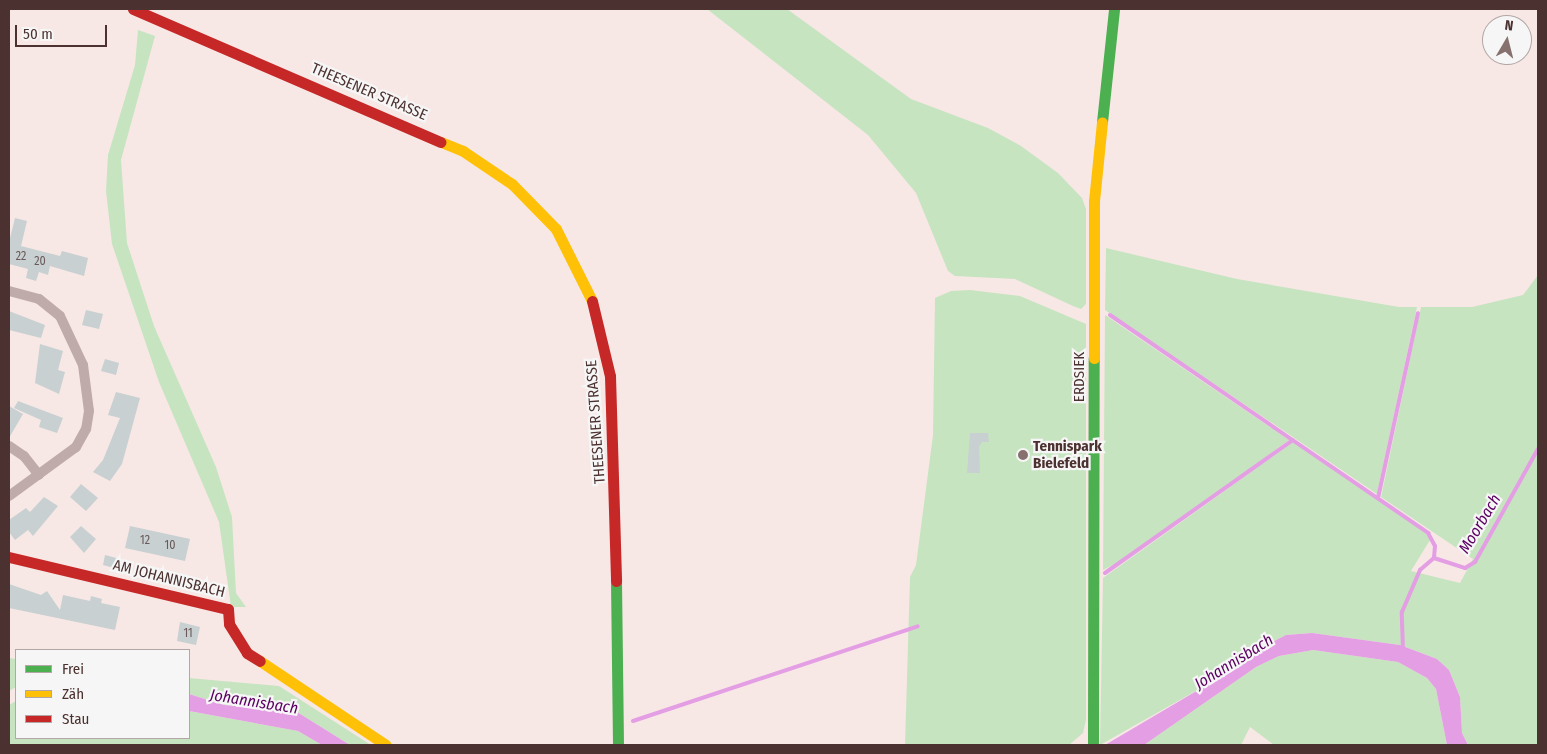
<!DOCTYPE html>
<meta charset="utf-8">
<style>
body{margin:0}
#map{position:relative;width:1547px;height:754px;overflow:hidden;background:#f7e8e6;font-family:"Fira Sans Condensed",sans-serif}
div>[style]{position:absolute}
.green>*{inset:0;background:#c7e4c0}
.water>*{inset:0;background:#e49ee4}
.stream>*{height:4px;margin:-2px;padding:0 2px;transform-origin:2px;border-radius:2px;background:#e49ee4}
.building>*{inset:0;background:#c8d0d1}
.street>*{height:10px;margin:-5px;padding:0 5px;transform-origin:5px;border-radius:5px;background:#bfacaa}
.fast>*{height:11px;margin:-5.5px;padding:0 5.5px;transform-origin:5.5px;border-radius:5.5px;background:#4caf50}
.slow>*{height:11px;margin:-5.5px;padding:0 5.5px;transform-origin:5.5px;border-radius:5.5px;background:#ffc107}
.jam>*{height:11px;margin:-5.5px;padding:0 5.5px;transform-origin:5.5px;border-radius:5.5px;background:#c62828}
.dots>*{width:14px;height:14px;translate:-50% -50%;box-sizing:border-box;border:2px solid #f6f6f6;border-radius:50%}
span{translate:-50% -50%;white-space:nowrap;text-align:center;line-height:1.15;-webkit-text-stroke:4.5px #f6f6f6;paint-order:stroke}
.number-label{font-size:12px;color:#6a5958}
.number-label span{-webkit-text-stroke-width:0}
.street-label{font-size:15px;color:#4b312f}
.poi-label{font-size:15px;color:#4b312f;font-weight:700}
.left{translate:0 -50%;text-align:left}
.water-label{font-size:16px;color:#5b0062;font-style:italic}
.frame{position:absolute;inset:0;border:10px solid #4b312f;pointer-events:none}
.legend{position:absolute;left:15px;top:649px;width:175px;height:90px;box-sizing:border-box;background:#f6f6f6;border:1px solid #b2a7a6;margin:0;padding:6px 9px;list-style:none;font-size:15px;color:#4b312f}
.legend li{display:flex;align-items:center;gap:10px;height:25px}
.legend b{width:25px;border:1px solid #b2a7a6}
.north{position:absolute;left:1482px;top:15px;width:50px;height:50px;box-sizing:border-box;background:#f6f6f6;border:1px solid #b2a7a6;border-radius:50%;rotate:8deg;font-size:14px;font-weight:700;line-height:20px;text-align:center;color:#4b312f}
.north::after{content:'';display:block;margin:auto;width:18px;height:22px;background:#87716f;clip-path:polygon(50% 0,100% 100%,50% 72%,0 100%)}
.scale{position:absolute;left:15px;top:25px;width:92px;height:22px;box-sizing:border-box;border:2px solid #4b312f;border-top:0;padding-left:6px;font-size:15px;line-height:18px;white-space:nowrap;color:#4b312f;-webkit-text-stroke:4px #f6f6f6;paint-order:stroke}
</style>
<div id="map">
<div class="green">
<i style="clip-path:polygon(707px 9px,787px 9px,911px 99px,988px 128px,1021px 146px,1058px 173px,1082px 198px,1086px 209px,1086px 304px,1081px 309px,1073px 306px,1015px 279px,955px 276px,948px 271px,916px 193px,868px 135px)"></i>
<i style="clip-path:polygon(138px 30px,155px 36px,121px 160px,127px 243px,154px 326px,216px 467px,232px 517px,236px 593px,246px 607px,231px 607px,219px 522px,159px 382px,112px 244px,106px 191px,108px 155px,135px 65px)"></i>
<i style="clip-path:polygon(1106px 248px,1237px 279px,1399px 307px,1417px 307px,1377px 494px,1105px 310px)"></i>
<i style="clip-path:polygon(1538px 275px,1538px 745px,1468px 745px,1462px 733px,1460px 697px,1449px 670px,1437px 659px,1400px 645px,1312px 633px,1286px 635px,1249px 654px,1210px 683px,1100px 745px,1103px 578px,1293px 442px,1424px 531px,1430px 540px,1411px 571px,1460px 583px,1473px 559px,1381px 497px,1421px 307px,1472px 307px,1523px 295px)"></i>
<i style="clip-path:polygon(970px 290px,1020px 296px,1086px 324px,1086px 720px,1083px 733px,1069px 745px,905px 745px,910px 577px,916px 565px,933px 435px,935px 298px,951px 291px)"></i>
<i style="clip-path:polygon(1105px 315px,1289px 440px,1129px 557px,1103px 570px)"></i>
<i style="clip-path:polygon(1313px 650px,1398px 662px,1427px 678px,1436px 689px,1447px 745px,1274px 745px,1250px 727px,1241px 745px,1144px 745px,1256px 667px,1279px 656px)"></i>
<i style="clip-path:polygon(9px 658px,16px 659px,16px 687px,9px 691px)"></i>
<i style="clip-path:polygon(189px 678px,279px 686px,371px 745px,350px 745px,297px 712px,224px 705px,189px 694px)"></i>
<i style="clip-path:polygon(16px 701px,16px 738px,189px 738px,189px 711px,298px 731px,322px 745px,9px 745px,9px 705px)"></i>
</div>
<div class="water">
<i style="clip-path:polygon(1312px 633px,1400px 645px,1437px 659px,1449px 670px,1460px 697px,1462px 733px,1468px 745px,1447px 745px,1436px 689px,1427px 678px,1398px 662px,1313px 650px,1279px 656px,1256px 667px,1144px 745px,1105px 745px,1210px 683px,1249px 654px,1286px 635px)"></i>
<i style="clip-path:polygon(189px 694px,224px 705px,297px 712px,350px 745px,322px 745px,298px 731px,189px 711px)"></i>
</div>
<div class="stream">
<i style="left:1110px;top:315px;width:386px;rotate:34.4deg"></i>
<i style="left:1428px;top:533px;width:15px;rotate:62deg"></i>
<i style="left:1435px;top:546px;width:12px;rotate:95deg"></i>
<i style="left:1378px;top:498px;width:189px;rotate:-77.8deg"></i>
<i style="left:1105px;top:573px;width:230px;rotate:-35.3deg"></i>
<i style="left:1403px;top:650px;width:38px;rotate:-92deg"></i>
<i style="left:1402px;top:612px;width:46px;rotate:-66.8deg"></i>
<i style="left:1420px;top:570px;width:18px;rotate:-41deg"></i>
<i style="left:1434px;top:558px;width:33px;rotate:18deg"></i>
<i style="left:1465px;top:568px;width:12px;rotate:-31deg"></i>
<i style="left:1475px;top:562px;width:129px;rotate:-60.9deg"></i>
<i style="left:633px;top:721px;width:300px;rotate:-18.4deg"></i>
</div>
<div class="building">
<i style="clip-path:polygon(15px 218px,27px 221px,21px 246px,60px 256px,62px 251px,88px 258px,84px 276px,50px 266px,48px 275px,39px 272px,36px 281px,26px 278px,28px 269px,9px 264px,9px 242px)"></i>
<i style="clip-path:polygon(86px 310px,103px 314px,99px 329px,82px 325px)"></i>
<i style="clip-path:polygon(9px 311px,45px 325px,41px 338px,9px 330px)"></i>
<i style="clip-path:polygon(40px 344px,63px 351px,58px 370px,65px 372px,59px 394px,35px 383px)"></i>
<i style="clip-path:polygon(105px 359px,119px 363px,116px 375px,101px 371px)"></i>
<i style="clip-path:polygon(116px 392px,140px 398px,122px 464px,110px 481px,93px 472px,103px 460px,120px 418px,108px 415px)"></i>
<i style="clip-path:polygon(18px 401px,63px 418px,57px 433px,39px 427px,41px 420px,14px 408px)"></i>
<i style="clip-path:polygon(9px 406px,23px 414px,9px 438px)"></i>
<i style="clip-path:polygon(970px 433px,988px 433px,989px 442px,982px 442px,979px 447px,980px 473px,967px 473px)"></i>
<i style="clip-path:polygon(81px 484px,98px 498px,86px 511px,70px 497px)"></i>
<i style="clip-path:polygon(44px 497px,58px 506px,33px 536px,28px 530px,15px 540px,9px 532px,9px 520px,26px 508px,30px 512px)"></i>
<i style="clip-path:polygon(81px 526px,96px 539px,84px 553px,70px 537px)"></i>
<i style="clip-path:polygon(130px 526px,190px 539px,185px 561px,125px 548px)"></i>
<i style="clip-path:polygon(105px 555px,120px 559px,118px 569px,103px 565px)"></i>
<i style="clip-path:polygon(9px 584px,41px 595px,47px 591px,60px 610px,63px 595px,90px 601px,91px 596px,102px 599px,101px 603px,120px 607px,115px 630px,9px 608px)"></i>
<i style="clip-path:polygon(180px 622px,200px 627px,196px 645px,177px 641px)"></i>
</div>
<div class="street">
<i style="left:9px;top:291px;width:31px;rotate:15deg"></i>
<i style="left:39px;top:299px;width:27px;rotate:39deg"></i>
<i style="left:60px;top:316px;width:54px;rotate:64.9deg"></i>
<i style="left:83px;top:365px;width:46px;rotate:82.6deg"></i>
<i style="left:89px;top:411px;width:18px;rotate:99deg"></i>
<i style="left:86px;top:429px;width:21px;rotate:119deg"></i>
<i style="left:76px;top:447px;width:83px;rotate:143.8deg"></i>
<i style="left:9px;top:446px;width:18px;rotate:34deg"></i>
<i style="left:24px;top:456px;width:24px;rotate:52deg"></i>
</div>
<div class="fast">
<i style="left:1102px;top:122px;width:114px;rotate:-83.9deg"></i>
<i style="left:616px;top:581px;width:164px;rotate:89.3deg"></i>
<i style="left:1093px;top:745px;width:387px;rotate:-89.9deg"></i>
</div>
<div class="slow">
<i style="left:441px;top:142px;width:24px;rotate:22deg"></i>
<i style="left:463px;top:151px;width:59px;rotate:34deg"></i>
<i style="left:512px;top:184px;width:63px;rotate:45.6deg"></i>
<i style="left:556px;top:229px;width:80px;rotate:63.4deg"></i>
<i style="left:1094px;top:358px;width:157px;rotate:-90deg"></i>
<i style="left:1094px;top:201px;width:79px;rotate:-84.2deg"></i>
<i style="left:260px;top:661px;width:151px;rotate:33.7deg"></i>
</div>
<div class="jam">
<i style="left:133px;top:9px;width:335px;rotate:23.4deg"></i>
<i style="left:592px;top:301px;width:77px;rotate:76.5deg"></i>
<i style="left:610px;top:376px;width:205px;rotate:88.3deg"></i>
<i style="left:9px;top:557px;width:225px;rotate:13.4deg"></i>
<i style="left:228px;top:609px;width:15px;rotate:86deg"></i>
<i style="left:229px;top:624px;width:34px;rotate:58deg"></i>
<i style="left:247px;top:653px;width:15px;rotate:32deg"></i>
</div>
<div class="dots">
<i style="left:1023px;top:455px;background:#87716f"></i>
</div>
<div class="number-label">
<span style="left:21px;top:257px">22</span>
<span style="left:40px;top:262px">20</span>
<span style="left:145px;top:541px">12</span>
<span style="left:170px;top:546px">10</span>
<span style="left:188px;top:634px">11</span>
</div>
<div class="street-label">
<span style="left:369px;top:92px;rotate:23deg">THEESENER STRASSE</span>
<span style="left:1080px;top:377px;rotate:-90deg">ERDSIEK</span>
<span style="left:596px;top:422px;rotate:-94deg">THEESENER STRASSE</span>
<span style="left:169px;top:579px;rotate:14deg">AM JOHANNISBACH</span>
</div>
<div class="poi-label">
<span class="left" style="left:1033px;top:455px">Tennispark<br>Bielefeld</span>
</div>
<div class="water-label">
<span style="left:1480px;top:524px;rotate:-59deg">Moorbach</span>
<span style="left:1234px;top:662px;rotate:-32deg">Johannisbach</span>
<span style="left:254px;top:702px;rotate:9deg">Johannisbach</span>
</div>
<div class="frame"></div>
<ul class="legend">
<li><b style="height:6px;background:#4caf50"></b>Frei</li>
<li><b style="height:6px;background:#ffc107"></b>Zäh</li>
<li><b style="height:6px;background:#c62828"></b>Stau</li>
</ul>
<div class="north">N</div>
<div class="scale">50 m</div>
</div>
